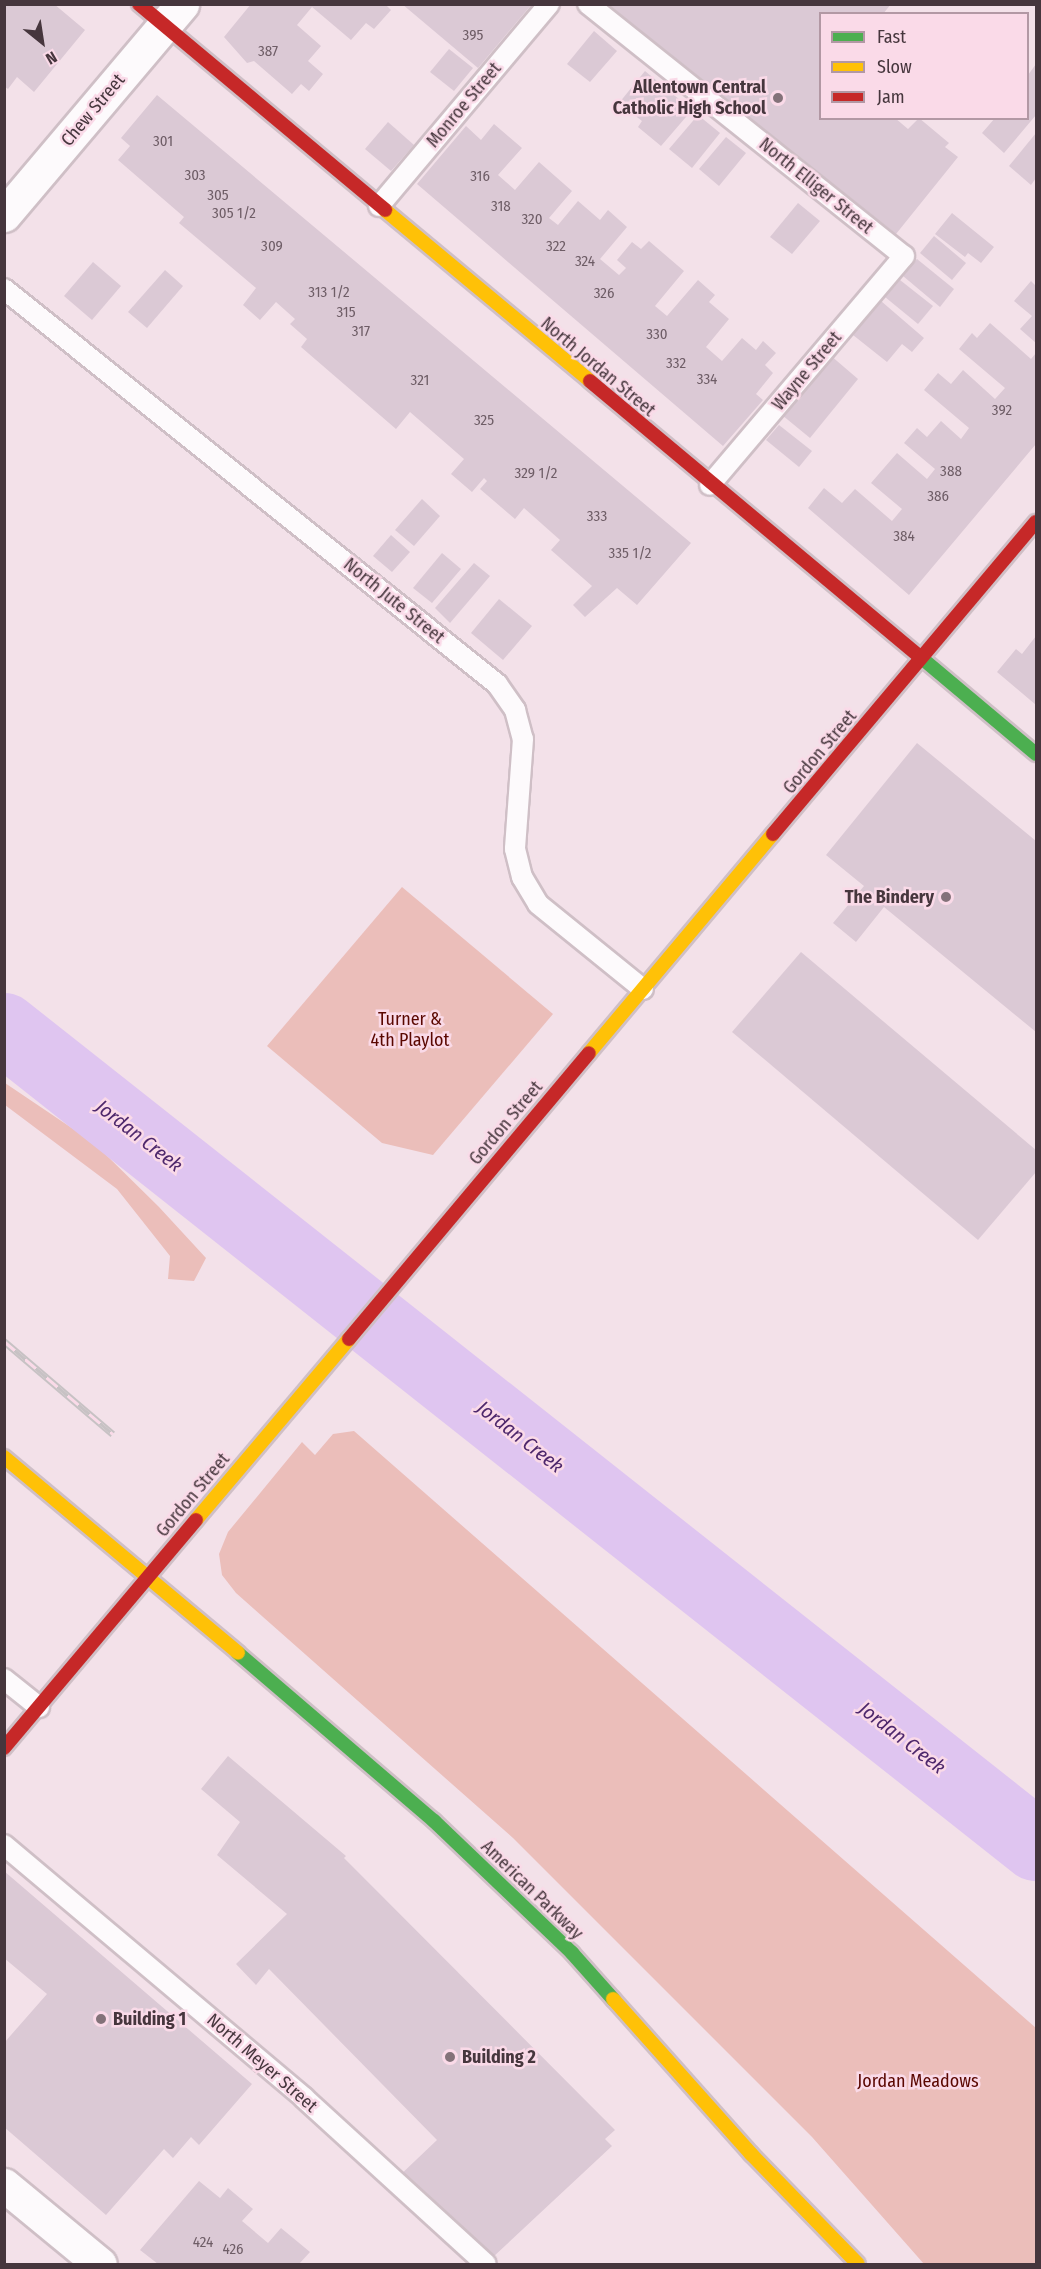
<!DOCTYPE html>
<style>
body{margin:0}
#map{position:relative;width:1041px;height:2269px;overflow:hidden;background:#f3e1e9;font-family:"Fira Sans Condensed",sans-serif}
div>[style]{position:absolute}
.green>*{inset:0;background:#ebbeba}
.river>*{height:72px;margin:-36px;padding:0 36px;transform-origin:36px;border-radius:36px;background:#dfc5f0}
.building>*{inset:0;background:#dbc9d5}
.roads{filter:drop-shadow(2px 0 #cfbfc6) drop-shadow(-2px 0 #cfbfc6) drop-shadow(0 2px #cfbfc6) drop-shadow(0 -2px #cfbfc6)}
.lane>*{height:20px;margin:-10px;padding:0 10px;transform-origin:10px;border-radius:10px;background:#fdfafc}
.street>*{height:33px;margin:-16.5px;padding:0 16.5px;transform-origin:16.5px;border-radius:16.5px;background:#fdfafc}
.fast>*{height:14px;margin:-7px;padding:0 7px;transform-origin:7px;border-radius:7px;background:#4caf50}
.slow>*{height:14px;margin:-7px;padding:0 7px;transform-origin:7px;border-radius:7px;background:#ffc107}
.jam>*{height:14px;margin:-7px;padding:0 7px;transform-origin:7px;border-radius:7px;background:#c62828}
.rail>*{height:7px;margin-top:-3.5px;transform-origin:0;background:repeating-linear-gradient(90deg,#fadae8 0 14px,#c7c2c4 0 28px);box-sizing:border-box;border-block:2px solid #c7c2c4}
.dots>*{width:16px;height:16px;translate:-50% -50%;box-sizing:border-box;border:3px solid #fadae8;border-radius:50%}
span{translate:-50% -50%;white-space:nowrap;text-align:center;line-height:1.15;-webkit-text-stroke:5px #fadae8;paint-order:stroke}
.number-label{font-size:15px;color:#6e5d66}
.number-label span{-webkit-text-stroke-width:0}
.poi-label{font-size:18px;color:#46363d;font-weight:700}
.right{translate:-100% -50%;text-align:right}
.left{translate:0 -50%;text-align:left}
.street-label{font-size:18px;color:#46363d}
.park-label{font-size:18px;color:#5a0700}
.water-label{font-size:20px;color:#4e286c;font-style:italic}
.frame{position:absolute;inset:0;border:6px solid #46363d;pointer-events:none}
.legend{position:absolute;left:819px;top:12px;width:210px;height:108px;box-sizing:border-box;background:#fadae8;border:2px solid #b298a4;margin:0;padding:8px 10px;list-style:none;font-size:18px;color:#46363d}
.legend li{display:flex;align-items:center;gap:12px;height:30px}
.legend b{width:30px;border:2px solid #b298a4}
.north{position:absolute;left:12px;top:12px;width:60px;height:60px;-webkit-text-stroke:4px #fadae8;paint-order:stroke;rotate:150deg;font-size:16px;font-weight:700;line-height:24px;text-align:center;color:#46363d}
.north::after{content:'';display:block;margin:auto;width:21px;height:27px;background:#46363d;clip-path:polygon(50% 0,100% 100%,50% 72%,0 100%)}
</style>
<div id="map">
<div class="green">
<i style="clip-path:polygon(402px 887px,553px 1014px,433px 1155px,382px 1143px,267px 1046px)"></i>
<i style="clip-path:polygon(5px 1083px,94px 1143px,159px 1207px,206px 1258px,194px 1281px,168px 1279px,170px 1256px,117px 1189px,5px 1105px)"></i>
<i style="clip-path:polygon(354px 1431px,1036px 2028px,1036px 2264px,924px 2264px,812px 2137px,513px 1838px,236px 1593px,222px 1575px,219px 1554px,228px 1532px,302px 1442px,315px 1455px,333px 1434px)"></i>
</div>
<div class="river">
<i style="left:4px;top:1029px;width:1316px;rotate:38.33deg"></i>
</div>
<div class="building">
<i style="clip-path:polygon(4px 4px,54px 4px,85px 30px,34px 92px,17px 77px,8px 89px,4px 86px)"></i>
<i style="clip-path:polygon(251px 4px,385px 4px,391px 10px,374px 29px,366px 23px,351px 40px,312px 7px,297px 25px,321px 46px,308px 61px,323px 74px,309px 91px,301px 84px,292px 94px,254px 61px,247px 63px,224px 37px)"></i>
<i style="clip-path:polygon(402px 4px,532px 4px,478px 68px)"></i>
<i style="clip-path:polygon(606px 4px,891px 4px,883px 14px,820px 14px,820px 118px,895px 118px,908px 129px,919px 118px,949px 143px,945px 147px,958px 157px,896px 234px)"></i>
<i style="clip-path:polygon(594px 31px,617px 51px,590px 82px,567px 64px)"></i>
<i style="clip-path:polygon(449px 49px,473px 68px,454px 91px,430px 72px)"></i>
<i style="clip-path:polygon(1036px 64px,1036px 115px,1004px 153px,982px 133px,995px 118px,1028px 118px,1028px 75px)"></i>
<i style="clip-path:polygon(645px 71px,692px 110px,661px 146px,638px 127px,642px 121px,619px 103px)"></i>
<i style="clip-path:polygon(157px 95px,691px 543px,637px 605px,617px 588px,585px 617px,573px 605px,592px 586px,551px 550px,560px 540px,524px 508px,515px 519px,480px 489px,487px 481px,484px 478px,472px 492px,451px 474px,464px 459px,410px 412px,396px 429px,301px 347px,307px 339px,290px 324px,295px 319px,276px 302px,260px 320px,243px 305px,256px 288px,179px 223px,184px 217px,118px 160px,130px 146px,121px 138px)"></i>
<i style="clip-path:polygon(698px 115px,720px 133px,692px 168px,669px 149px)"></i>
<i style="clip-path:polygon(388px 122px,414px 145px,391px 171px,365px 149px)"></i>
<i style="clip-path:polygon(494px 124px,522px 148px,498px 175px,515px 190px,539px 162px,572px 191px,549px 218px,558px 225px,578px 201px,600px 220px,608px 210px,627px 227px,600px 259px,619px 275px,626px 268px,617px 260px,632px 242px,641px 249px,649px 241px,684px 271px,655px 306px,667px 316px,698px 280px,715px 295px,709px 302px,729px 319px,706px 347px,722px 361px,742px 338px,756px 350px,763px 341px,776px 353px,765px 365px,773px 373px,756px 394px,763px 400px,723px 446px,417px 184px,466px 126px,481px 140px)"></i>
<i style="clip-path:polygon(1036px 133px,1036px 178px,1031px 185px,1009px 166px)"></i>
<i style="clip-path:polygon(726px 137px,746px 153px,719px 186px,699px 169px)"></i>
<i style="clip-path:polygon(798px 203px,820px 221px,792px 254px,770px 237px)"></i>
<i style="clip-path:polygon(952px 213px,994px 247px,981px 263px,968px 253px,965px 257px,935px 234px)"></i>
<i style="clip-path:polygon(934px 236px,966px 263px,952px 280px,920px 253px)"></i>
<i style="clip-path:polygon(917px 259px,954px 289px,940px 307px,903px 276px)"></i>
<i style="clip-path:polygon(93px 262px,121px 286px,92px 320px,64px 296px)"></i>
<i style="clip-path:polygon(165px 270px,183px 286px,147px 328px,128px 312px)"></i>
<i style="clip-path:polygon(900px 280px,933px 306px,918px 324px,885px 297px)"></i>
<i style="clip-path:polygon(1031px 281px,1036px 286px,1036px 343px,1020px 329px,1032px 316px,1014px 301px)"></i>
<i style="clip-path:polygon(881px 301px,924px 338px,912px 352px,902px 344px,887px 362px,853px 335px)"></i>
<i style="clip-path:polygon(990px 323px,1031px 359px,1036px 353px,1036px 444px,909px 595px,808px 508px,824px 488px,842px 503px,855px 489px,892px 521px,902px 509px,871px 483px,897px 453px,927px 479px,935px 469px,904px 443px,917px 428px,927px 437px,941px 421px,961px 439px,969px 428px,924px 390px,938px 373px,951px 384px,963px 370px,995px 399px,1005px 388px,959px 349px,972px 333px,977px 338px)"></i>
<i style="clip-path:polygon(830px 355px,858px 379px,810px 438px,782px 415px)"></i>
<i style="clip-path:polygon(779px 425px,812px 451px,799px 467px,766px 440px)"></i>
<i style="clip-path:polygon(422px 499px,440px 516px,414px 546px,395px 530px)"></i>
<i style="clip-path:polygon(391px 535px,410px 552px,392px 572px,373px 556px)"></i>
<i style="clip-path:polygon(442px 553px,461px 569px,432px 603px,413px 588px)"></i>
<i style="clip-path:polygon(474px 563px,490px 576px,450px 623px,435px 608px)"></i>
<i style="clip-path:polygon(499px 599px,532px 626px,503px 660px,471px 633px)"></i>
<i style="clip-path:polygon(1036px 636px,1036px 705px,997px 672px,1016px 649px,1022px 654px)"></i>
<i style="clip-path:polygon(917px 743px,1036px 841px,1036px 1032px,884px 907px,856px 942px,833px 923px,864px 886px,826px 855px)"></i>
<i style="clip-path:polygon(801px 952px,1036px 1150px,1036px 1172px,978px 1240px,732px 1032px)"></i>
<i style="clip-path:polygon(228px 1756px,346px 1856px,344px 1858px,615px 2130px,605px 2139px,612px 2146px,492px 2258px,396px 2179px,437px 2140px,269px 1969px,256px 1985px,236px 1964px,287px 1914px,217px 1855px,240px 1822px,201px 1789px)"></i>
<i style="clip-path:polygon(4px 1871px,252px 2084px,199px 2145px,191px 2137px,173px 2158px,164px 2149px,106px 2215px,4px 2127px,4px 2043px,47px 1994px,4px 1958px)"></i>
<i style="clip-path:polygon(199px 2181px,220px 2198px,228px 2188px,253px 2209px,242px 2221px,268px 2243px,281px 2228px,310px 2252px,299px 2264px,158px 2264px,140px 2250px)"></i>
</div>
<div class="roads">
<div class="lane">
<i style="left:588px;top:4px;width:404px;rotate:38.6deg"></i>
<i style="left:904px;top:256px;width:300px;rotate:130.3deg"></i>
<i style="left:379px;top:206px;width:264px;rotate:-49.9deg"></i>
<i style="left:4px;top:289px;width:632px;rotate:38.7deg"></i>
<i style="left:497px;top:684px;width:32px;rotate:55deg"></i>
<i style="left:515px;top:710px;width:30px;rotate:75deg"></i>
<i style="left:523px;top:739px;width:110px;rotate:94.2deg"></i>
<i style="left:515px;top:849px;width:29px;rotate:76deg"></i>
<i style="left:522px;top:877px;width:31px;rotate:59deg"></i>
<i style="left:538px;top:904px;width:135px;rotate:39deg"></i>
<i style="left:4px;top:1679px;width:45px;rotate:38.7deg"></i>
<i style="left:4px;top:1845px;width:392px;rotate:40.1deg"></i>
<i style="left:304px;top:2098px;width:246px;rotate:42.4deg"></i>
</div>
<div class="street">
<i style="left:4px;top:215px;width:276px;rotate:-49.8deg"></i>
<i style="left:4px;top:2185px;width:124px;rotate:39.5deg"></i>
</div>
<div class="fast">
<i style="left:918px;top:655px;width:154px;rotate:40deg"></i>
<i style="left:238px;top:1653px;width:258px;rotate:40.6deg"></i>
<i style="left:434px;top:1821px;width:191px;rotate:43.7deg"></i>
<i style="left:572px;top:1953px;width:62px;rotate:48.3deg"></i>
</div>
<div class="slow">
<i style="left:385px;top:210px;width:267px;rotate:39.8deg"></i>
<i style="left:589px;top:1053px;width:286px;rotate:-50deg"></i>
<i style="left:4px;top:1457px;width:305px;rotate:39.9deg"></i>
<i style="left:196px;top:1520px;width:237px;rotate:-49.8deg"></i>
<i style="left:613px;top:1999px;width:208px;rotate:48.3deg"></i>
<i style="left:751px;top:2154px;width:153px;rotate:45.8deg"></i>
</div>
<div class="jam">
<i style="left:139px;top:4px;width:321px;rotate:39.9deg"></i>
<i style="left:590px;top:381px;width:427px;rotate:39.9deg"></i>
<i style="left:773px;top:834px;width:408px;rotate:-49.9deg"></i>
<i style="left:349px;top:1339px;width:373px;rotate:-50deg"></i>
<i style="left:4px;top:1748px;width:298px;rotate:-49.9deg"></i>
</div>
</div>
<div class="rail">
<i style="left:4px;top:1341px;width:143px;rotate:40.5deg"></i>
</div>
<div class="dots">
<i style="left:778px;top:98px;background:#837279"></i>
<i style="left:946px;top:897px;background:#837279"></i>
<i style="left:101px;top:2019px;background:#837279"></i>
<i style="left:450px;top:2057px;background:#837279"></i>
</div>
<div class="number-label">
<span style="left:473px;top:36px">395</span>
<span style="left:268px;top:52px">387</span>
<span style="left:163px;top:142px">301</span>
<span style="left:195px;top:176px">303</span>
<span style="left:480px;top:177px">316</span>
<span style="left:218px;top:196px">305</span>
<span style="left:501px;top:207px">318</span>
<span style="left:234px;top:214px">305 1/2</span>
<span style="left:532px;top:220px">320</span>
<span style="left:272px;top:247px">309</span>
<span style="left:556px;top:247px">322</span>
<span style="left:585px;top:262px">324</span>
<span style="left:329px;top:293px">313 1/2</span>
<span style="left:604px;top:294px">326</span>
<span style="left:346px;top:313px">315</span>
<span style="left:361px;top:332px">317</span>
<span style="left:657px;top:335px">330</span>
<span style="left:676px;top:364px">332</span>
<span style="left:707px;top:380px">334</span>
<span style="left:420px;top:381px">321</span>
<span style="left:1002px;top:411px">392</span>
<span style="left:484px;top:421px">325</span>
<span style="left:951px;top:472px">388</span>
<span style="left:536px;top:474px">329 1/2</span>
<span style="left:938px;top:497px">386</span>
<span style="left:597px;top:517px">333</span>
<span style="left:904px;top:537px">384</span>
<span style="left:630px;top:554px">335 1/2</span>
<span style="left:203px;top:2243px">424</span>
<span style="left:233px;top:2250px">426</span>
</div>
<div class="poi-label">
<span class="right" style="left:766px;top:98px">Allentown Central<br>Catholic High School</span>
<span class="right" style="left:934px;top:897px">The Bindery</span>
<span class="left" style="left:113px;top:2019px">Building 1</span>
<span class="left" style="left:462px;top:2057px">Building 2</span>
</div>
<div class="street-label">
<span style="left:464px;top:105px;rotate:-50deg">Monroe Street</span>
<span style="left:93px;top:110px;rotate:-50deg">Chew Street</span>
<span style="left:816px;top:186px;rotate:39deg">North Elliger Street</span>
<span style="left:598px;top:367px;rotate:40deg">North Jordan Street</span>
<span style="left:807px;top:371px;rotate:-50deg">Wayne Street</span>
<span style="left:394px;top:601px;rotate:39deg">North Jute Street</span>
<span style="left:820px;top:752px;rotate:-50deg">Gordon Street</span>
<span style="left:506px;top:1123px;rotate:-50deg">Gordon Street</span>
<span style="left:193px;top:1495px;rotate:-50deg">Gordon Street</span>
<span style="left:532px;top:1890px;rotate:44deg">American Parkway</span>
<span style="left:262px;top:2063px;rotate:41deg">North Meyer Street</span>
</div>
<div class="park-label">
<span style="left:410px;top:1030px">Turner &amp;<br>4th Playlot</span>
<span style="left:918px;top:2081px">Jordan Meadows</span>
</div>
<div class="water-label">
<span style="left:139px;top:1136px;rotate:38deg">Jordan Creek</span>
<span style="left:520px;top:1437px;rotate:38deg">Jordan Creek</span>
<span style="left:902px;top:1738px;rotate:38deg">Jordan Creek</span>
</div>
<div class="frame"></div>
<ul class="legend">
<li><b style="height:8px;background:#4caf50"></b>Fast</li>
<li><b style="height:8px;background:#ffc107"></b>Slow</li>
<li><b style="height:8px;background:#c62828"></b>Jam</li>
</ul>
<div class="north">N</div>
</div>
